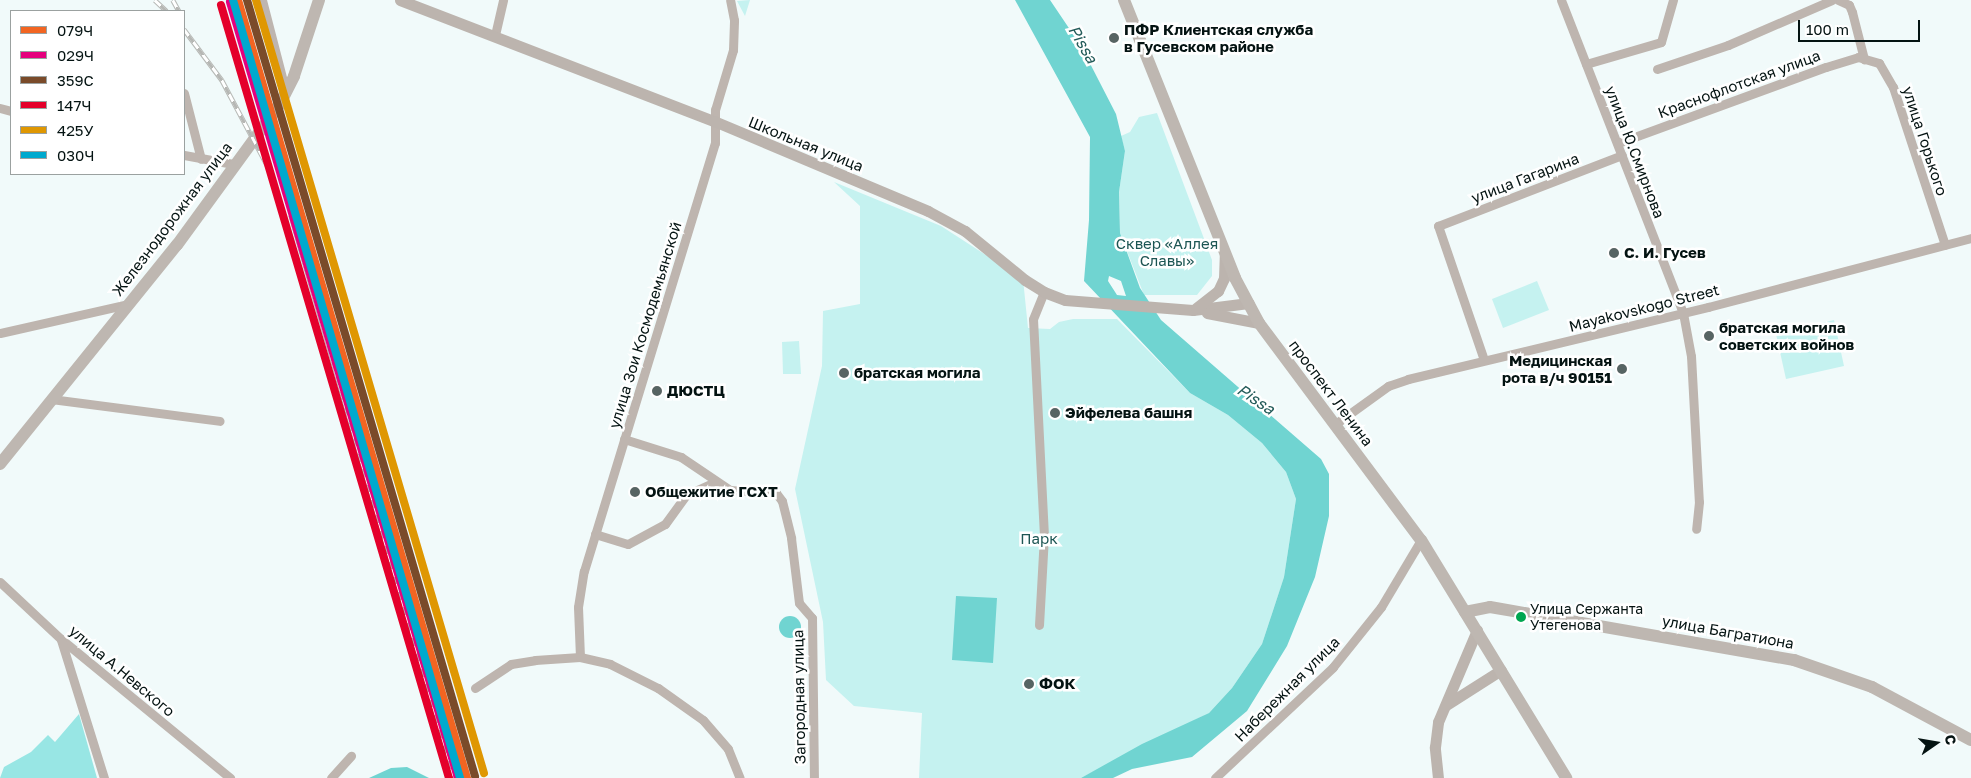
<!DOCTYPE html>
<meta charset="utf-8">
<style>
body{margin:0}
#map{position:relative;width:1971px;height:778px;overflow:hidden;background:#f1fafa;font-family:"Golos Text",sans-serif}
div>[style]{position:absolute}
.green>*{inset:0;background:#c5f2f0}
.forest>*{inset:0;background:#98e6e4}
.water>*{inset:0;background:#70d4d1}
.round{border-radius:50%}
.street>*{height:9px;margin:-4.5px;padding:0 4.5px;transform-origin:4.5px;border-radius:4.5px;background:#beb5af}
.secondary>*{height:11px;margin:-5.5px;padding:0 5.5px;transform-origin:5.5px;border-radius:5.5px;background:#bcb4ae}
.primary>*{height:12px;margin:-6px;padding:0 6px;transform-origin:6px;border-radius:6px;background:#beb7b1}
.rail>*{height:4.5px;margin-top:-2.25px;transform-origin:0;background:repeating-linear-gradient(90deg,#fff 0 8px,#b6b7b4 0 16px);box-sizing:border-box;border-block:1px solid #b6b7b4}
.rail-1>*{height:8px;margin:-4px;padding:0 4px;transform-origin:4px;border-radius:4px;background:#f26522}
.rail-2>*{height:8px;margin:-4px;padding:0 4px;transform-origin:4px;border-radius:4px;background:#e5007d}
.rail-3>*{height:8px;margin:-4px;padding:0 4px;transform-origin:4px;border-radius:4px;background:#7a4b2a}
.rail-4>*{height:8px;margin:-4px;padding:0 4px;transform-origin:4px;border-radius:4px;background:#e4002b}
.rail-5>*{height:8px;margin:-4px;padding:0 4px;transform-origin:4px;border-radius:4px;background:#df9702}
.rail-6>*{height:8px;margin:-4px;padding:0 4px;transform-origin:4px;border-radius:4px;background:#00a9ce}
.dots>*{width:14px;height:14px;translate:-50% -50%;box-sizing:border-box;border:2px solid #fff;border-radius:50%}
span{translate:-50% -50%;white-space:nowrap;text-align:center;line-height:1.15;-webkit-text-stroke:5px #fff;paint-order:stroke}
.bus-label{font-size:14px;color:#041312}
.left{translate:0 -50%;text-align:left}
.poi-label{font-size:15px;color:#041312;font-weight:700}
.right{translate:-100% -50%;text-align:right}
.street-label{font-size:15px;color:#041312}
.park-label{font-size:15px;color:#1c5553}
.water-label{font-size:16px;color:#235b59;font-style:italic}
.legend{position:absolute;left:10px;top:10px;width:175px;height:165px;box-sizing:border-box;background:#fff;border:1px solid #9ba1a0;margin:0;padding:6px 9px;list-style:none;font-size:15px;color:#041312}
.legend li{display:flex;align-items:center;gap:10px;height:25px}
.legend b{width:25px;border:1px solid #9ba1a0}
.north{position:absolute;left:1911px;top:718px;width:50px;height:50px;-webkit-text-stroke:4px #fff;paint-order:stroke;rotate:77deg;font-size:14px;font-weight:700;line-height:20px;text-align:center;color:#041312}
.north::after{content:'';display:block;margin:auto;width:18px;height:22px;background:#041312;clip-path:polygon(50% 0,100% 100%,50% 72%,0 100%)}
.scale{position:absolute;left:1798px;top:20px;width:122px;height:22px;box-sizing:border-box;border:2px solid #041312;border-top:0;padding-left:6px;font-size:15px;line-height:18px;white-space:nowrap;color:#041312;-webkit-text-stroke:4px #fff;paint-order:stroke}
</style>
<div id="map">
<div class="green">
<i style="clip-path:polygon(750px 0,745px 16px,737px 1px)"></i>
<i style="clip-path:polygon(1157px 113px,1212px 260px,1212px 276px,1197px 295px,1144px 295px,1120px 233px,1119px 192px,1125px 151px,1121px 136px,1130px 132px,1139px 117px)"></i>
<i style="clip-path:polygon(834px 182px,941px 226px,1023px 279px,1028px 328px,1050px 329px,1059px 322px,1073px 319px,1117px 319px,1190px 393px,1228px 415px,1262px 443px,1286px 472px,1296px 499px,1284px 577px,1262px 644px,1232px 688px,1209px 713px,1081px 778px,919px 778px,922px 713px,854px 706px,826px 680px,823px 622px,795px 489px,822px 366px,823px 311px,860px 304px,860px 206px)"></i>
<i style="clip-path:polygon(1537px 281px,1549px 310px,1503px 328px,1492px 299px)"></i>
<i style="clip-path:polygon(1834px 320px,1844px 366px,1786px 379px,1776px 334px)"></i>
<i style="clip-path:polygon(799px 341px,801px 374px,783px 374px,782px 342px)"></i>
</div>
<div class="forest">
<i style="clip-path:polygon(79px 714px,97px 778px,0 778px,4px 767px,31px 752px,48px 735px,55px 742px)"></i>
</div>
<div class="water">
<i style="clip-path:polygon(evenodd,1015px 0,1050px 0,1081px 46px,1116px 114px,1125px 151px,1119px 192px,1120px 233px,1140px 288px,1161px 320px,1321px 459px,1329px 474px,1329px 516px,1315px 577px,1287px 646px,1247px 711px,1192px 757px,1132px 769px,1113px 778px,1081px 778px,1142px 744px,1209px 713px,1232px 688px,1262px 644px,1284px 577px,1296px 499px,1286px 472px,1262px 443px,1228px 415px,1190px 393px,1084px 281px,1089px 220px,1090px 137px,1015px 0,1109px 276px,1121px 281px,1126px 296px,1117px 295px,1108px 281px,1109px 276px)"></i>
<i style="clip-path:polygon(956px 596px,997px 598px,993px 663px,952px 660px)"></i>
<i class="round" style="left:779px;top:616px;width:22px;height:22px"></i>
<i style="clip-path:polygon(407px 767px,429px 778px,369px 778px,391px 768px)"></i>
</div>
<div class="street">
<i style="left:262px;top:0;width:96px;rotate:75.5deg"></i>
<i style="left:1561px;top:0;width:336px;rotate:68.7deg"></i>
<i style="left:1683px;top:313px;width:44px;rotate:79.5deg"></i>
<i style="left:1691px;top:356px;width:146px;rotate:86.9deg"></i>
<i style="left:1699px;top:502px;width:27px;rotate:96deg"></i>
<i style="left:1838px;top:0;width:12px;rotate:24deg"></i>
<i style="left:1849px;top:5px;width:8px;rotate:67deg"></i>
<i style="left:1852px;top:12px;width:49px;rotate:75.7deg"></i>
<i style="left:495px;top:35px;width:36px;rotate:-77deg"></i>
<i style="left:1586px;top:64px;width:78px;rotate:-16.3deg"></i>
<i style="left:1661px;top:42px;width:44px;rotate:-74.1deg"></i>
<i style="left:1657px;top:69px;width:75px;rotate:-18.7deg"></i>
<i style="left:1728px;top:45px;width:113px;rotate:-23.4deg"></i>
<i style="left:184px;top:93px;width:68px;rotate:75.6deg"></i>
<i style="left:0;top:108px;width:11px;rotate:15deg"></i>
<i style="left:1618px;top:143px;width:221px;rotate:-20.1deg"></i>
<i style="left:1826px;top:67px;width:34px;rotate:-17deg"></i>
<i style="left:1858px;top:57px;width:22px;rotate:16deg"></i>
<i style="left:1879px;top:63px;width:28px;rotate:60deg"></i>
<i style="left:1893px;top:87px;width:166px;rotate:71.8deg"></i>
<i style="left:184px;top:155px;width:50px;rotate:10.4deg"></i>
<i style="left:0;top:333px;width:132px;rotate:-12.7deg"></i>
<i style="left:1484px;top:360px;width:142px;rotate:-108.9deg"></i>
<i style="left:1438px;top:226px;width:197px;rotate:-21.1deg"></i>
<i style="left:51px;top:399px;width:170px;rotate:7.4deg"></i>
<i style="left:1334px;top:425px;width:67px;rotate:-35.8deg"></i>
<i style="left:1388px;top:386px;width:21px;rotate:-19deg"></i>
<i style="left:1408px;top:379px;width:309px;rotate:-13.5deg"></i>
<i style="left:1708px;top:307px;width:272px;rotate:-14.7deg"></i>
<i style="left:624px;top:439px;width:60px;rotate:17.5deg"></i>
<i style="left:681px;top:457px;width:59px;rotate:34deg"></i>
<i style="left:730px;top:490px;width:46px;rotate:3.7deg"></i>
<i style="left:776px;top:493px;width:10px;rotate:53deg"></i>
<i style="left:782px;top:501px;width:38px;rotate:76deg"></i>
<i style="left:791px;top:538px;width:65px;rotate:83deg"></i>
<i style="left:799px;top:603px;width:20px;rotate:49deg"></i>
<i style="left:812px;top:618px;width:160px;rotate:89.3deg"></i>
<i style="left:595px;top:534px;width:34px;rotate:17deg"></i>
<i style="left:628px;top:544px;width:42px;rotate:-28.4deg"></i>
<i style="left:665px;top:524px;width:36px;rotate:-54deg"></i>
<i style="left:686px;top:495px;width:32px;rotate:-24deg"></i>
<i style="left:0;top:582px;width:83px;rotate:43.1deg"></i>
<i style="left:61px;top:639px;width:219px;rotate:39.4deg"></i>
<i style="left:1039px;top:625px;width:89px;rotate:-86.8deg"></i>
<i style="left:1044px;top:536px;width:217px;rotate:-92.9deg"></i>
<i style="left:1033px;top:319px;width:29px;rotate:-68deg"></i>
<i style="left:61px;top:640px;width:145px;rotate:72.7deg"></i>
<i style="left:580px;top:657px;width:50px;rotate:-92.3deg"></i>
<i style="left:578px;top:607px;width:36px;rotate:-81deg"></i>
<i style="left:584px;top:571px;width:448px;rotate:-73deg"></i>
<i style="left:715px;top:143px;width:33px;rotate:-90deg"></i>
<i style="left:715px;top:110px;width:63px;rotate:-73.3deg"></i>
<i style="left:733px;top:50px;width:30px;rotate:-88deg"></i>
<i style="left:734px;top:20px;width:20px;rotate:-101deg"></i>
<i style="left:475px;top:688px;width:43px;rotate:-33.7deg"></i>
<i style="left:511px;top:664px;width:24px;rotate:-9deg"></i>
<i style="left:535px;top:660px;width:45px;rotate:-3.8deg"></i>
<i style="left:580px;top:657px;width:31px;rotate:13deg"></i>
<i style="left:610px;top:664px;width:54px;rotate:26.6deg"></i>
<i style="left:658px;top:688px;width:55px;rotate:35.4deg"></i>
<i style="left:703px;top:720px;width:38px;rotate:49deg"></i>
<i style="left:728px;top:749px;width:31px;rotate:68deg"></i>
<i style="left:331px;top:778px;width:30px;rotate:-48deg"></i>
<i style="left:1215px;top:778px;width:162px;rotate:-43.2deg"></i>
<i style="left:1333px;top:667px;width:77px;rotate:-51.3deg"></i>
<i style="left:1381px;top:607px;width:78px;rotate:-59.2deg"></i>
</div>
<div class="secondary">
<i style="left:400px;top:0;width:337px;rotate:21.1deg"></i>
<i style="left:714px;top:121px;width:232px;rotate:22.8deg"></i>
<i style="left:928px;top:211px;width:42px;rotate:28.4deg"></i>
<i style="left:965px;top:231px;width:77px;rotate:39.2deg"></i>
<i style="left:1025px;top:280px;width:22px;rotate:32deg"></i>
<i style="left:1044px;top:292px;width:22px;rotate:21deg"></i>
<i style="left:1065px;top:300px;width:128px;rotate:4.5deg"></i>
<i style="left:1193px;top:310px;width:56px;rotate:-7.1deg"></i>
<i style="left:1196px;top:308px;width:28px;rotate:-38deg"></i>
<i style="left:1218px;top:291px;width:14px;rotate:-65deg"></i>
<i style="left:1224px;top:278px;width:24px;rotate:-88deg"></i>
<i style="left:1207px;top:313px;width:53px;rotate:10.9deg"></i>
<i style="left:1446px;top:705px;width:65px;rotate:-32.5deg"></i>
<i style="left:1438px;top:778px;width:31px;rotate:-96deg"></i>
<i style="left:1435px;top:747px;width:25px;rotate:-83deg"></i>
<i style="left:1438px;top:722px;width:100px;rotate:-67deg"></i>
</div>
<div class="primary">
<i style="left:1124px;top:0;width:299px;rotate:68.2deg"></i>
<i style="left:1235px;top:278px;width:51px;rotate:61.9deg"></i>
<i style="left:1259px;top:323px;width:271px;rotate:53.3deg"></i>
<i style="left:1421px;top:540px;width:279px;rotate:58.6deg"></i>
<i style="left:0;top:464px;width:282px;rotate:-51.1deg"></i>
<i style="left:177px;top:245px;width:175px;rotate:-53.9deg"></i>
<i style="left:280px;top:104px;width:31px;rotate:-63deg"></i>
<i style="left:294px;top:76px;width:80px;rotate:-71.8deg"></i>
<i style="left:1465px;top:612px;width:25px;rotate:-11deg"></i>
<i style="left:1490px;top:607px;width:309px;rotate:9.9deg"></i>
<i style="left:1794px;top:660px;width:83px;rotate:19.1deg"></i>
<i style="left:1872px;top:687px;width:112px;rotate:28.2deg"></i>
</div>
<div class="rail">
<i style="left:155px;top:0;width:16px;rotate:43deg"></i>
<i style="left:173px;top:0;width:13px;rotate:61deg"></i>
<i style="left:184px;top:29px;width:64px;rotate:53.3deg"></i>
<i style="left:222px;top:80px;width:104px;rotate:62deg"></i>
<i style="left:291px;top:215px;width:586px;rotate:73.95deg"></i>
</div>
<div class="rail-1">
<i style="left:238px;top:0;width:811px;rotate:73.6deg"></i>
</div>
<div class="rail-2">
<i style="left:230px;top:2px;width:809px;rotate:73.63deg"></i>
</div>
<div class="rail-3">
<i style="left:247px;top:0;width:809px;rotate:73.63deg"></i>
</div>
<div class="rail-4">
<i style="left:221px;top:5px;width:806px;rotate:73.57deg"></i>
</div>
<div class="rail-5">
<i style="left:256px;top:0;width:806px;rotate:73.57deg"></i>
</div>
<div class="rail-6">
<i style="left:233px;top:0;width:810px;rotate:73.73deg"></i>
</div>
<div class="dots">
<i style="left:1114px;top:38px;background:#576463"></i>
<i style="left:1614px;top:253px;background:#576463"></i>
<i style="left:1709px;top:336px;background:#576463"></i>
<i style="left:1622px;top:369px;background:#576463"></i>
<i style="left:844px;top:373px;background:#576463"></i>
<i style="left:657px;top:391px;background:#576463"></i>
<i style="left:1055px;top:413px;background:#576463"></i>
<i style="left:635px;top:492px;background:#576463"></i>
<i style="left:1521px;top:617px;background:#00a651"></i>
<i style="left:1029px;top:684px;background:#576463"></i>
</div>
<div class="bus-label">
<span class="left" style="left:1530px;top:617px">Улица Сержанта<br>Утегенова</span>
</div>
<div class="poi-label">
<span class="left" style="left:1124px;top:38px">ПФР Клиентская служба<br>в Гусевском районе</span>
<span class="left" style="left:1624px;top:253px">С. И. Гусев</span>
<span class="left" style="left:1719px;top:336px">братская могила<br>советских войнов</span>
<span class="right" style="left:1612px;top:369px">Медицинская<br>рота в/ч 90151</span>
<span class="left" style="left:854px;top:373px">братская могила</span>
<span class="left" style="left:667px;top:391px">ДЮСТЦ</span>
<span class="left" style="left:1065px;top:413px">Эйфелева башня</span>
<span class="left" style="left:645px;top:492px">Общежитие ГСХТ</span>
<span class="left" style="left:1039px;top:684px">ФОК</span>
</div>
<div class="street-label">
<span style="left:1739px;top:84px;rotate:-20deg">Краснофлотская улица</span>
<span style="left:1925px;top:141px;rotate:72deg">улица Горького</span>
<span style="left:806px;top:144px;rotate:22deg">Школьная улица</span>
<span style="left:1635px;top:152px;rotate:69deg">улица Ю.Смирнова</span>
<span style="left:1525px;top:178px;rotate:-21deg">улица Гагарина</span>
<span style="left:172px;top:219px;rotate:-53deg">Железнодорожная улица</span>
<span style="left:1644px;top:308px;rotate:-14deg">Mayakovskogo Street</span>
<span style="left:645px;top:325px;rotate:-73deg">улица Зои Космодемьянской</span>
<span style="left:1331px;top:393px;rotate:53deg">проспект Ленина</span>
<span style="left:1728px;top:632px;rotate:10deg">улица Багратиона</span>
<span style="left:122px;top:671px;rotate:40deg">улица А.Невского</span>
<span style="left:1287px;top:689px;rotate:-45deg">Набережная улица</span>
<span style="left:799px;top:697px;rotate:-91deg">Загородная улица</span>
</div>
<div class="park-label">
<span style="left:1167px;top:252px">Сквер «Аллея<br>Славы»</span>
<span style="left:1039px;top:539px">Парк</span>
</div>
<div class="water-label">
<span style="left:1083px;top:44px;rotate:60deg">Pissa</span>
<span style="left:1256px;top:399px;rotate:34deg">Pissa</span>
</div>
<ul class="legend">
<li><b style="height:6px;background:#f26522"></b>079Ч</li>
<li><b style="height:6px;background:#e5007d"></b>029Ч</li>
<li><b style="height:6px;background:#7a4b2a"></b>359С</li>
<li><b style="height:6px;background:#e4002b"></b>147Ч</li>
<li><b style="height:6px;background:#df9702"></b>425У</li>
<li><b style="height:6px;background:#00a9ce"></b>030Ч</li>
</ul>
<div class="north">С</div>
<div class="scale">100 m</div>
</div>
